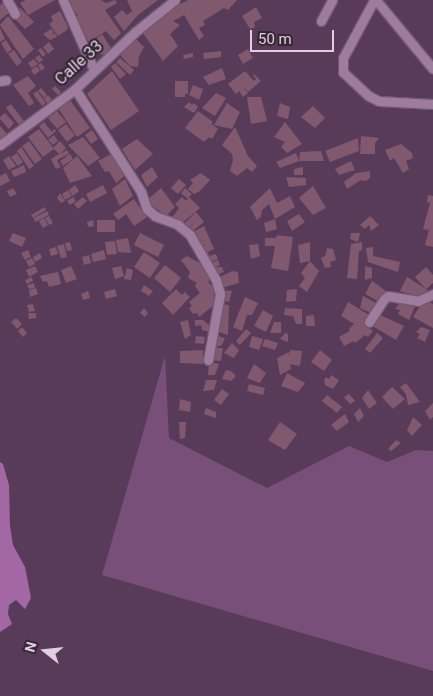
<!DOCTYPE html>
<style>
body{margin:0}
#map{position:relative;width:433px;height:696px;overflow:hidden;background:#583b59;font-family:Roboto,sans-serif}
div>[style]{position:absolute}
.green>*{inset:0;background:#784f78}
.forest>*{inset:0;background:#a367a4}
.building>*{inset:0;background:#81596e}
.roads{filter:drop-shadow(1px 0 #715971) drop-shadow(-1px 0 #715971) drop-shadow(0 1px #715971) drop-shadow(0 -1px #715971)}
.minor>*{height:9px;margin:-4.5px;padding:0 4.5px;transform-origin:4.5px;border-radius:4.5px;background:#9d7c9d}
span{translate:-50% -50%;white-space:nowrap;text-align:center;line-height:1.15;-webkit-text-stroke:4.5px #362836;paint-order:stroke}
.street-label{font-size:16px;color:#e0cfe0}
.north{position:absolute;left:20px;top:626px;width:50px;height:50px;-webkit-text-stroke:4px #362836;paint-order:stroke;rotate:286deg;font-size:14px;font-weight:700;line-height:20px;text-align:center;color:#e0cfe0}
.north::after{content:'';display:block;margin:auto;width:18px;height:22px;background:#e0cfe0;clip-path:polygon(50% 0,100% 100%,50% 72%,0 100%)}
.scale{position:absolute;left:250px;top:30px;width:84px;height:22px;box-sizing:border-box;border:2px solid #e0cfe0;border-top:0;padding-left:6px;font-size:15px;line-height:18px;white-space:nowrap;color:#e0cfe0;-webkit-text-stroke:4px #362836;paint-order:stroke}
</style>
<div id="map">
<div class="green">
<i style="clip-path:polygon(165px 356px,169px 438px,267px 488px,349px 446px,387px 462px,416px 450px,433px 451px,433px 671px,102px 575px)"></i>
</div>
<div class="forest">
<i style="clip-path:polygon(0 462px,3px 464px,9px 485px,10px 526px,13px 545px,25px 567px,31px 598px,25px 609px,16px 600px,9px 605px,8px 614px,12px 624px,0 632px)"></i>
</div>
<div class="building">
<i style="clip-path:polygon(26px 0,55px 0,28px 15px,20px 3px)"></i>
<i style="clip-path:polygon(69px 0,101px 0,106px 3px,115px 0,117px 3px,105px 10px,121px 33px,114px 40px,106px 31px,89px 42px,75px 17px,78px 15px,70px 8px,72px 6px)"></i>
<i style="clip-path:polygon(127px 0,158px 0,138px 15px,124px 31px,114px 17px,122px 10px,127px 15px,132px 11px)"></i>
<i style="clip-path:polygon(188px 0,237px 0,228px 10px,224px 8px,203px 21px,205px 25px,199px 28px,204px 36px,199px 40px,184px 15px,173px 21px,180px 25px,170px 34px,178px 46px,163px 61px,140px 29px,158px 15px)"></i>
<i style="clip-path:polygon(4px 3px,9px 13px,0 20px,0 5px)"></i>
<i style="clip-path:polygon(256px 7px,262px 18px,254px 22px,255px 27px,250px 29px,242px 16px)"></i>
<i style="clip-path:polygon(20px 8px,34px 22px,25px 29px,13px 17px)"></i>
<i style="clip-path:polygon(60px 11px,68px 27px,67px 30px,58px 36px,49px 24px,53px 21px,51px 16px)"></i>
<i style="clip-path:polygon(8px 16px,34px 49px,23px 59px,0 25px)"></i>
<i style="clip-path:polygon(0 28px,5px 39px,0 42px)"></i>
<i style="clip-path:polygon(51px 29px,54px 32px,51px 35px,55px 33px,57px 37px,50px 40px,43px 34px)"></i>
<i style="clip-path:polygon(102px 34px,111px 48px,105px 55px,94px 53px,90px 44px)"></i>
<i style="clip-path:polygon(134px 37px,144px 47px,139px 56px,138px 67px,130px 66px,120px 55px)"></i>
<i style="clip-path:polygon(6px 40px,12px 50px,7px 53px,1px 43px)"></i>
<i style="clip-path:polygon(49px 42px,54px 49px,48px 54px,43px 47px)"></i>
<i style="clip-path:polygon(41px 48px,46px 54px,43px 57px,38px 50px)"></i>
<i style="clip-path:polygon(248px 49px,253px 58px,243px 64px,238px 55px)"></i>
<i style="clip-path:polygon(14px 50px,22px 62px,17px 66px,8px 54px)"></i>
<i style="clip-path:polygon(221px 51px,221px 57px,204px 59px,203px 53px)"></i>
<i style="clip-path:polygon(193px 53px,193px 57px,184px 59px,183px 55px)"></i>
<i style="clip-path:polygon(39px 55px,43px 60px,39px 63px,35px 58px)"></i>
<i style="clip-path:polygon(120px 58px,134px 70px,130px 75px,116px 62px)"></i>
<i style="clip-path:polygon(34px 59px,38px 64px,32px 68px,28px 63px)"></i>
<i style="clip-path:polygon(41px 63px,45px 68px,41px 71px,38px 65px)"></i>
<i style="clip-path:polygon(115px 63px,126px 74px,120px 79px,111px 67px)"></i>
<i style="clip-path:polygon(37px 66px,40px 71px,34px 75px,31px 70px)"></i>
<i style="clip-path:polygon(222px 68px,226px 79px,209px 85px,203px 77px)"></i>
<i style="clip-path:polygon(112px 71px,139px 111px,111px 130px,87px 94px)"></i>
<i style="clip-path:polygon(245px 71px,254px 81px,256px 79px,253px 75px,254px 74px,261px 81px,248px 92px,242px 86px,248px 93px,243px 97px,239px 91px,236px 94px,228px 84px)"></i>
<i style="clip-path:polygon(28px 76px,36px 86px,28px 93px,34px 103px,29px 106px,13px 85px)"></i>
<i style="clip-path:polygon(175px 81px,188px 81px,188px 94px,185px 94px,185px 97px,175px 97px)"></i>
<i style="clip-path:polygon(193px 85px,203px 89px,199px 100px,189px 95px)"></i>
<i style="clip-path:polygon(55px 86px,61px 92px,58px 95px,52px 89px)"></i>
<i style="clip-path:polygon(41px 88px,47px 95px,44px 98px,38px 91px)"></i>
<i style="clip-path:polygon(37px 91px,46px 103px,42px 106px,33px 94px)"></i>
<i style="clip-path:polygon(216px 93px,226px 98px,215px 116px,202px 108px)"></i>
<i style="clip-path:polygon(48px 95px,52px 100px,48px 104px,44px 99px)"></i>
<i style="clip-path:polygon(247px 97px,261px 97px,267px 121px,251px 124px)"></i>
<i style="clip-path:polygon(70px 100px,90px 128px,77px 137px,58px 108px)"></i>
<i style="clip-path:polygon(189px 102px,192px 105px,194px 103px,198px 107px,194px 113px,184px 107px)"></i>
<i style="clip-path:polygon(227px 103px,240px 112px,232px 129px,214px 125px)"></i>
<i style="clip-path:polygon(280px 103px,290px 107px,288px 119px,277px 116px)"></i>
<i style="clip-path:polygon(11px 104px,24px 121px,19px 125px,6px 108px)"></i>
<i style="clip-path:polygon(313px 106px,325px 118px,315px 128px,301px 117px)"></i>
<i style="clip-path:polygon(57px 111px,66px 122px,57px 129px,48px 118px)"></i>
<i style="clip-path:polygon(198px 111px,213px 122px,207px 130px,212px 124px,218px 129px,212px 139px,209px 137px,204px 142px,185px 128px)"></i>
<i style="clip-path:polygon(5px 113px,14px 123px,9px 129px,0 119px,0 117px)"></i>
<i style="clip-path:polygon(44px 122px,52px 132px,54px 129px,56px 131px,48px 138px,39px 126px)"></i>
<i style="clip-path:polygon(285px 122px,302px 144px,287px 153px,281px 147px,285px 142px,274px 137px)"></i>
<i style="clip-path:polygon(66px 124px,75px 135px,67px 142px,58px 130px)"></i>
<i style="clip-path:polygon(0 126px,7px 134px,0 140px)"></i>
<i style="clip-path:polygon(235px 127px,248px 156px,257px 166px,252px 172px,247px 168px,237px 176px,230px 171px,233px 160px,232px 154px,222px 145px)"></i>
<i style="clip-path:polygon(39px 129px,54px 149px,43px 157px,28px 137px)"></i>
<i style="clip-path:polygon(92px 130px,98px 139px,91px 144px,85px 135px)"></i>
<i style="clip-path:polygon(54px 135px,58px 141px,53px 145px,48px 140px)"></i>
<i style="clip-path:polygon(361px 136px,379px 138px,375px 143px,375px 154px,360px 154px)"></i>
<i style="clip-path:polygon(83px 137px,100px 158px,88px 166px,68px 145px)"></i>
<i style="clip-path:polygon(358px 138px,359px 151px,330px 162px,325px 151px)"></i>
<i style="clip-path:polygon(137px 139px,153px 154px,135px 170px,122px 149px)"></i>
<i style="clip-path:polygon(29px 141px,42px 159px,35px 164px,22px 146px)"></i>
<i style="clip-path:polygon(60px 141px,66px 148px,60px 154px,67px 150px,69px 154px,57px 160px,61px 167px,56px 169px,51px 159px,59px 154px,53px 148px)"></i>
<i style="clip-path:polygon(401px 144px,412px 153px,413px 158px,406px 161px,409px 169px,403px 173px,394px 158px,390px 161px,385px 150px)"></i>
<i style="clip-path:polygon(21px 147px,34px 166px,29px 169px,17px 151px)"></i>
<i style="clip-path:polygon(321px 151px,324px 161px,299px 161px,300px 152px)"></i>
<i style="clip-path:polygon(17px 153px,23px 162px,18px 166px,11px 157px)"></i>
<i style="clip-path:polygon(113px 153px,127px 174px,116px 183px,109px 171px,105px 172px,98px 161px)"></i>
<i style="clip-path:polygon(296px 153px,299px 161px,280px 168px,276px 162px)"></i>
<i style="clip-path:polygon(70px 154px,73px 159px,63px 166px,60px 161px)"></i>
<i style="clip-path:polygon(9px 156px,16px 166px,9px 170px,3px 160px)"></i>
<i style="clip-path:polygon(77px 156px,92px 176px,70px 183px,63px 168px)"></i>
<i style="clip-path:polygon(351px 161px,355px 170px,339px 175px,335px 169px)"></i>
<i style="clip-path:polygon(24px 165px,26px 172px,14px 177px,11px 171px)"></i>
<i style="clip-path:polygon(152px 167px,158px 177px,147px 187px,141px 175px)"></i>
<i style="clip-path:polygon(303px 167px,303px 175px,294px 175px,294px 169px)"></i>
<i style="clip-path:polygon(370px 171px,370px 178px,366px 181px,361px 180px,347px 189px,344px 182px,356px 173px)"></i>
<i style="clip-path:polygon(6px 173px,10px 181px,0 186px,0 176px)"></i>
<i style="clip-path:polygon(201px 173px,210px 180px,200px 191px,194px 194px,188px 189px,193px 183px,190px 180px)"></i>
<i style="clip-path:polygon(286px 177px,306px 178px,306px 185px,289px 187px)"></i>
<i style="clip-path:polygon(125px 179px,133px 196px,120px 206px,112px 189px)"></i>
<i style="clip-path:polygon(179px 179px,186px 185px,178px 194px,171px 188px)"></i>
<i style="clip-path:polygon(75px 185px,79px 191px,73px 196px,69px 190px)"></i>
<i style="clip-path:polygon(103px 185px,107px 193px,90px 202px,86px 194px)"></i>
<i style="clip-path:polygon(313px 186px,326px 208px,313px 215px,299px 198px)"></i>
<i style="clip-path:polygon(13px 188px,17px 194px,10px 197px,7px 191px)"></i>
<i style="clip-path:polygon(161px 188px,175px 207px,166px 216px,146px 201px)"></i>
<i style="clip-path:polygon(185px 188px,192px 194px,189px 197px,200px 208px,180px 225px,171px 219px,179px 208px,175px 204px,182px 197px,186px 201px,188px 199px,181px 193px)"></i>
<i style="clip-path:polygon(270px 188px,277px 203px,290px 196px,295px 207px,275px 219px,277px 229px,266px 232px,264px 223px,275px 219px,269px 204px,262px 210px,261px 217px,257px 220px,250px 207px)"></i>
<i style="clip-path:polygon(68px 190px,72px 196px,65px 200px,62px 194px)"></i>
<i style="clip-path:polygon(60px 193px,65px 201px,61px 203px,57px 198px)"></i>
<i style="clip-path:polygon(428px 195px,433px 196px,433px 247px,425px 245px,429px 230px,423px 229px,430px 203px,427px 202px)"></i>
<i style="clip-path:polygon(73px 197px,76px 201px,70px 205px,67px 201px)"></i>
<i style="clip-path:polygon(83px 197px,87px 201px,78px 209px,74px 204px)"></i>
<i style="clip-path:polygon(134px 199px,138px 205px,129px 211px,138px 205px,147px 217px,134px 226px,126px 214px,118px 220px,113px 214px)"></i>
<i style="clip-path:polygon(45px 207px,46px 210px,33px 218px,31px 215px)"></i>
<i style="clip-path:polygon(47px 211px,49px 215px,35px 222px,34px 218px)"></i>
<i style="clip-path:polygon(196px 212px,204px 222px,190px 233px,187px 230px,198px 219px,186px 230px,181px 227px)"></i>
<i style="clip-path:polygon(299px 214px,305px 222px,292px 231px,287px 221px)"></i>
<i style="clip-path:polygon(49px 216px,53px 223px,49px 225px,45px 218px)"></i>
<i style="clip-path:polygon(370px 216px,379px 225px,371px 231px,369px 225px,365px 229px,360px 225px)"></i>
<i style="clip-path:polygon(44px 218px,48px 225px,43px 228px,39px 221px)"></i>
<i style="clip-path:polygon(93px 220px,94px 226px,88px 227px,87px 222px)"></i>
<i style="clip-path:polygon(97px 220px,115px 220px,115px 232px,97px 232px)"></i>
<i style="clip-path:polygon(204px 226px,214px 249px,208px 252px,209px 256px,216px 254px,218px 259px,208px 263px,202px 247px,207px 244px,199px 247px,197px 245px,206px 240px,197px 244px,193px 232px)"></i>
<i style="clip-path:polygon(13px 233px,26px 238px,22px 247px,9px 241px)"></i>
<i style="clip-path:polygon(140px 233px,164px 245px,158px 257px,134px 245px)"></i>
<i style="clip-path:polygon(351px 233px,360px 233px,358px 242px,350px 239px)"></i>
<i style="clip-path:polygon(277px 235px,293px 237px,288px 271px,271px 268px,275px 246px,265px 246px,265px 238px,276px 238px)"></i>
<i style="clip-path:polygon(128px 238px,131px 253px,118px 252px,116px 240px)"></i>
<i style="clip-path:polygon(115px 241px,117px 254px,107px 255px,105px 242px)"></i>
<i style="clip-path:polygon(70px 242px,72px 250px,67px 251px,65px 243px)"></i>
<i style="clip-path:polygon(310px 242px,310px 261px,300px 263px,298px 245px)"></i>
<i style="clip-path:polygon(362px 242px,362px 250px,359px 251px,357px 279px,347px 278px,351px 244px)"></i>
<i style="clip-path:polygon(64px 244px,67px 257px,61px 258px,57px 246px)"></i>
<i style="clip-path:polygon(258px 244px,260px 256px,251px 259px,249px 245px)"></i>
<i style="clip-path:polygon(56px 247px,58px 254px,51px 256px,49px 249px)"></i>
<i style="clip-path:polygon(373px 247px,373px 256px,400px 262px,398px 272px,368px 262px,366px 248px)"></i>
<i style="clip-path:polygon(327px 248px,333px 249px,336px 260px,330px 262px,331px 267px,325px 268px,321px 258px,325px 256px)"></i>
<i style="clip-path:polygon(28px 250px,31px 257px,25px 260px,21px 253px)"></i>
<i style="clip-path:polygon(104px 250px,106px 259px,93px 262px,91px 254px)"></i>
<i style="clip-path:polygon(144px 252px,160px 263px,150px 278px,134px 267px)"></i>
<i style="clip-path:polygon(40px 253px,42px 258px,35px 262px,33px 257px)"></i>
<i style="clip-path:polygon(89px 255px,91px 263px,84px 265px,82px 257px)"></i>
<i style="clip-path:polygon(187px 256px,203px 265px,211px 279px,208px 282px,214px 288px,214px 305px,199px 317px,197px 313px,193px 314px,189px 308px,192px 306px,189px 302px,200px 293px,195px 286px,197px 283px,188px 278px,190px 272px,181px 260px)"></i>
<i style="clip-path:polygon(32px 258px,35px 264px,29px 267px,26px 261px)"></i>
<i style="clip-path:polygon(218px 260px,220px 265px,212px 269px,210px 263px)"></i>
<i style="clip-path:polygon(310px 261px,319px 271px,307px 292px,299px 286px,305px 278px,301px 273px)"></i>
<i style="clip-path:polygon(165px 265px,181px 278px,170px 292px,154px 278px)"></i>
<i style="clip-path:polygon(35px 266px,38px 272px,29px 277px,26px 270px)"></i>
<i style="clip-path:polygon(71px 266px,77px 279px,66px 283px,61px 270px)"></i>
<i style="clip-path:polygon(121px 266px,124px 276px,115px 279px,112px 268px)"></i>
<i style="clip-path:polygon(365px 266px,372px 268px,372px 278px,365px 280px)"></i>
<i style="clip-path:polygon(217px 267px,222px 267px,224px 272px,216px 275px,214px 269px)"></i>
<i style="clip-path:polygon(426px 267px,433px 275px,433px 283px,426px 289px,428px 290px,423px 298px,400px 291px,407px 277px,426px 289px,415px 277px)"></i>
<i style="clip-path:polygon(127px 268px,133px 270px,131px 280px,124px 279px)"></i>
<i style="clip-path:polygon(232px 271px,238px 272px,239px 283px,221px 288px,218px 278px)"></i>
<i style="clip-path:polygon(58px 272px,61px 284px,49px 287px,47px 281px,43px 282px,40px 276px)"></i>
<i style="clip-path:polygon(32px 277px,33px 281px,27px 284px,25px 280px)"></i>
<i style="clip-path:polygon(372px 281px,386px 291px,378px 301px,365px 294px)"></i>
<i style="clip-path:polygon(34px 283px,35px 288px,29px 289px,27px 285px)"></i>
<i style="clip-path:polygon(144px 285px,153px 291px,149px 296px,141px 291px)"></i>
<i style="clip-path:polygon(36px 288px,38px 294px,30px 297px,29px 290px)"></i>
<i style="clip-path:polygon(115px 289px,117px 296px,106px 299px,104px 292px)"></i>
<i style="clip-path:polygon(176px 289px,182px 295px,185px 292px,190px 297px,173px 315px,162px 303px)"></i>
<i style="clip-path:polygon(297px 289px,296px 301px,286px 302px,287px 290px)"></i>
<i style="clip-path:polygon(224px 290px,232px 291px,229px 302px,220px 300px)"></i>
<i style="clip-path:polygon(88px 291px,90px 298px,83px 300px,81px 294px)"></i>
<i style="clip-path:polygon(363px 296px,376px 303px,371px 313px,360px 308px)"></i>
<i style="clip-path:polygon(245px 297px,258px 303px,252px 315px,247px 315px,242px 331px,233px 327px)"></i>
<i style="clip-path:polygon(424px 300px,433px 304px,433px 328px,413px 317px)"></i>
<i style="clip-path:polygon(401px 301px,416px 304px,409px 320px,398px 314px,400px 310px,395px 309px)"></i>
<i style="clip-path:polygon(348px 302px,369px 315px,364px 324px,373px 331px,368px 337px,365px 335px,355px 343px,354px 341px,344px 346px,339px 337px,350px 331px,349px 329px,354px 324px,341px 316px)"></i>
<i style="clip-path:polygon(33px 304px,35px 311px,29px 312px,27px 305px)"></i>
<i style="clip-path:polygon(221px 304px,229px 305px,228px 335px,219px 332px,219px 327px,216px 327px)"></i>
<i style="clip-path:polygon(144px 308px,148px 313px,145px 317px,140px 313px)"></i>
<i style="clip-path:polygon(285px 308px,302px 309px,302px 324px,296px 324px,293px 316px,284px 315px)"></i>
<i style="clip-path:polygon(263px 310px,273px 316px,266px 332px,254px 326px)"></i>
<i style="clip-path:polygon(28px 313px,36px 313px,36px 318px,29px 319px)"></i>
<i style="clip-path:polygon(376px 313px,404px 326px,396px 340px,369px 324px)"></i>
<i style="clip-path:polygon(314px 315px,315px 326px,306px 326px,306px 316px)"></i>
<i style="clip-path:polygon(16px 318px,22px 324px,17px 329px,11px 322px)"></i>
<i style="clip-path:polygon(188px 320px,191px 335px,185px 339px,180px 322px)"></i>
<i style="clip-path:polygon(195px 320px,203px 320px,209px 325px,209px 332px,202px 330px,201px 325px,195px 326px)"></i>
<i style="clip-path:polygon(274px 322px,281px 322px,281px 333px,270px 333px)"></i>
<i style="clip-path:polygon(22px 327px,27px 333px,23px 337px,18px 331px)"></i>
<i style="clip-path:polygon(421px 327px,430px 330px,425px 342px,417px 338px,420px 334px,416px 332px)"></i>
<i style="clip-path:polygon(246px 329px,251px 333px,240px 345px,236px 341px)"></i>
<i style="clip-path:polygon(286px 332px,288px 335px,288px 342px,280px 339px)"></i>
<i style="clip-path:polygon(377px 333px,383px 338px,370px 353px,365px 349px)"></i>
<i style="clip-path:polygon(214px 335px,225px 338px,222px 345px,213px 348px,223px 348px,221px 361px,209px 360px)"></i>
<i style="clip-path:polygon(196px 336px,205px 337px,204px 344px,195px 343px)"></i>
<i style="clip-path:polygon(252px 336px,263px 339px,259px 350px,249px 347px)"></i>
<i style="clip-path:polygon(265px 339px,278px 343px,275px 350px,262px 346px)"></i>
<i style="clip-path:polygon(232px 343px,239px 350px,234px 358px,224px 353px)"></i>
<i style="clip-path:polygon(203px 350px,203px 364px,180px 363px,180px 351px)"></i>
<i style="clip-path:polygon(290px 350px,302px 351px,300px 366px,290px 364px,291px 369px,280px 375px,277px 358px,289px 352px,290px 357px)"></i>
<i style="clip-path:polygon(320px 350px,332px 360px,324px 371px,311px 362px)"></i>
<i style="clip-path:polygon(209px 362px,219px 364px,215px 375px,208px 375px)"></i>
<i style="clip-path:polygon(254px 364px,266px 373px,260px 383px,247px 378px)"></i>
<i style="clip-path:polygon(226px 370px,231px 371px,236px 376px,231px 381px,222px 379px)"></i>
<i style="clip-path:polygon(287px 373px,305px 383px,298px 392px,281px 386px)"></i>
<i style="clip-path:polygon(331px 375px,339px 380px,333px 389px,325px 385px,324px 380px,326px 377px,329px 379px)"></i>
<i style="clip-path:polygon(206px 380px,217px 380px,214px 390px,203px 391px)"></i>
<i style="clip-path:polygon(406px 383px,420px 402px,408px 405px,406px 394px,400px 387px)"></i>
<i style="clip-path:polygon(249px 384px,265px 388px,263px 395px,247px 391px)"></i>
<i style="clip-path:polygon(392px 387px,405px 399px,393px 409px,382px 397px)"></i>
<i style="clip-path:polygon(222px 389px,229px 394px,221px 405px,214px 400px)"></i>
<i style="clip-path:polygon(368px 390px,377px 403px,369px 409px,362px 398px)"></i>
<i style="clip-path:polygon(349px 394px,355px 401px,350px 404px,344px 397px)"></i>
<i style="clip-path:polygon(327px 395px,342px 407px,337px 413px,322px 401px)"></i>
<i style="clip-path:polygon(180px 399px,191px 402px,190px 412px,179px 410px)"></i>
<i style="clip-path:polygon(433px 403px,433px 417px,430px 420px,425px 411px)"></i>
<i style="clip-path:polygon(206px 408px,216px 412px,216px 418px,204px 414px)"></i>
<i style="clip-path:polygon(360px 408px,364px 416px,358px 422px,354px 414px)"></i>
<i style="clip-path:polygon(345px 414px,349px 422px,337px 431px,331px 425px)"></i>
<i style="clip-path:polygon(413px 417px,422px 425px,412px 436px,407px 430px)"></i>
<i style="clip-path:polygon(179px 422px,186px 422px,185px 438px,180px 439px)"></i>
<i style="clip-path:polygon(280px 422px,297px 434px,285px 450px,268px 440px)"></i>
<i style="clip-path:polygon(396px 440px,401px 443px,391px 451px,388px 449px)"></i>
</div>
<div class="roads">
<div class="minor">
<i style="left:7px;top:0;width:16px;rotate:60deg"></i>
<i style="left:63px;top:0;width:77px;rotate:66.1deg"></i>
<i style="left:374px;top:0;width:66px;rotate:118.1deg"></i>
<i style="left:343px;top:58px;width:14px;rotate:90deg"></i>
<i style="left:343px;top:72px;width:35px;rotate:43deg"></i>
<i style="left:369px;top:96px;width:11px;rotate:27deg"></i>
<i style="left:379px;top:101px;width:54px;rotate:3.2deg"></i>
<i style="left:376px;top:0;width:89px;rotate:50.4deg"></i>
<i style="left:321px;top:21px;width:24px;rotate:-62deg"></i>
<i style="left:0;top:81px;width:6px;rotate:-9deg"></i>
<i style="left:75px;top:89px;width:122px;rotate:57.3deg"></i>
<i style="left:141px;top:192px;width:18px;rotate:71deg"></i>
<i style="left:147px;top:209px;width:11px;rotate:41deg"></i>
<i style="left:155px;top:216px;width:23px;rotate:20deg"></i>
<i style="left:177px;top:224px;width:17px;rotate:40deg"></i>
<i style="left:190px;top:235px;width:52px;rotate:60deg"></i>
<i style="left:216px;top:280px;width:15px;rotate:74deg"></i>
<i style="left:220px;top:294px;width:67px;rotate:100.3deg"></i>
<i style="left:0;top:145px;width:94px;rotate:-36.7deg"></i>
<i style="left:75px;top:89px;width:83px;rotate:-43.5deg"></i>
<i style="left:135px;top:32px;width:51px;rotate:-38.7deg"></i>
<i style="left:369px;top:322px;width:27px;rotate:-57deg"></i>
<i style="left:384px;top:299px;width:5px;rotate:-37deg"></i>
<i style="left:388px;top:296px;width:30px;rotate:9deg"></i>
<i style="left:418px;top:301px;width:17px;rotate:-25deg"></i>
</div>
</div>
<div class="street-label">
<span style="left:79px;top:63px;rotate:-42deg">Calle 33</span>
</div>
<div class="north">N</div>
<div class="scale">50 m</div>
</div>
